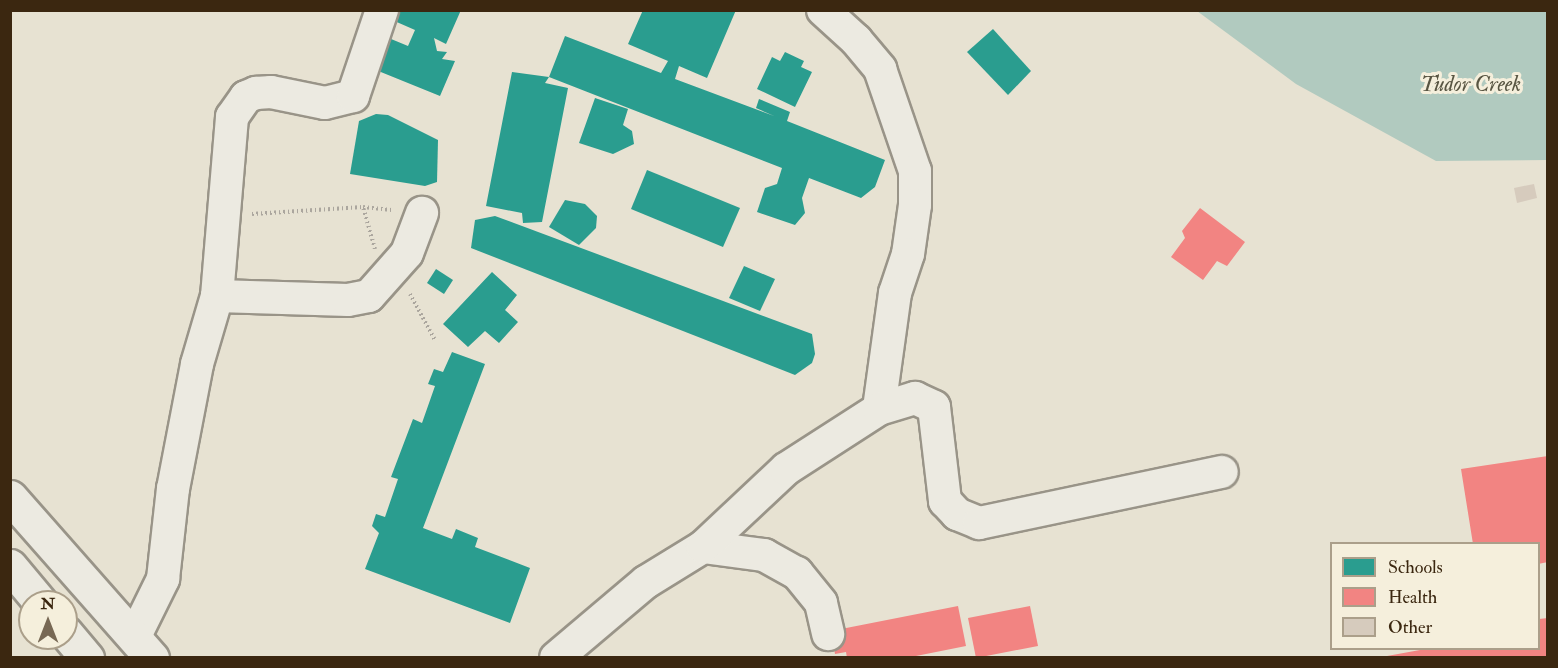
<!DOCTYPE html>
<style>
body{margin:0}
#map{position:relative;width:1558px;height:668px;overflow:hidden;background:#e7e2d2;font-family:"IM FELL Double Pica",serif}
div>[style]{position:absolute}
.water>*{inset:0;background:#b1cabf}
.schools>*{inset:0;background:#2a9d8f}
.health>*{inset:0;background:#f28482}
.building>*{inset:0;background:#d6cbbd}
.path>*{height:4px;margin-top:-2px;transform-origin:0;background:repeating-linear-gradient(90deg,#aba69e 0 1.5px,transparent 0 4.5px)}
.roads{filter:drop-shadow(2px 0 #999488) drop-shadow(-2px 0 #999488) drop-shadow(0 2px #999488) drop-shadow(0 -2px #999488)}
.minor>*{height:32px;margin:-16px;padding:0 16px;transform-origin:16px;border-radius:16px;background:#eceae1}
.secondary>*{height:33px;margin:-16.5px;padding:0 16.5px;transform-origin:16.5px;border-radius:16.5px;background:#eceae1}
span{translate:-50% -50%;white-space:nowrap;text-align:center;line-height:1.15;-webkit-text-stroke:6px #f5efdc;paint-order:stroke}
.water-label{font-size:22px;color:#585542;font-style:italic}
.frame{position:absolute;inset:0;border:12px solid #3b2710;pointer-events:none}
.legend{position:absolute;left:1330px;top:542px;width:210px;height:108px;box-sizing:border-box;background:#f5efdc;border:2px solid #ab9f8a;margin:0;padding:8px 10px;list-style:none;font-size:18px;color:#3b2710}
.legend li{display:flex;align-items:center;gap:12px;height:30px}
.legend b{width:30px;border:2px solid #ab9f8a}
.north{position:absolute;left:18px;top:590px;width:60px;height:60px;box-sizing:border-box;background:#f5efdc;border:2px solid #ab9f8a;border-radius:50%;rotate:0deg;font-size:16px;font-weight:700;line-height:24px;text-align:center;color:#3b2710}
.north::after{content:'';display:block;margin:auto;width:21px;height:27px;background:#776854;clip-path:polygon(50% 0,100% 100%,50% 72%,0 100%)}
</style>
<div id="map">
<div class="water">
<i style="clip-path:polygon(1197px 11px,1547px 11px,1547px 160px,1436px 161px,1296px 84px)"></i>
</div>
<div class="schools">
<i style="clip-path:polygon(385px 10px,461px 10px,446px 44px,434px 38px,437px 51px,447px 52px,442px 59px,455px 61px,440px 96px,366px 66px,379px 34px,408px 46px,415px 30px,383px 16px)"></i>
<i style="clip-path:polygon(643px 10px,736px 10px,707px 78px,679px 66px,675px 79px,774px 116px,756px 108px,759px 99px,790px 112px,787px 121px,885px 160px,875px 187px,861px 198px,809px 178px,802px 198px,805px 213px,795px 225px,757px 212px,765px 188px,777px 184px,782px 168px,549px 77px,565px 36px,661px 73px,668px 61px,628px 44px)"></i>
<i style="clip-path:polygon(993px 29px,1031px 71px,1008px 95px,967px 52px)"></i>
<i style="clip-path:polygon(785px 52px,804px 61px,801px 67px,812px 72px,795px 107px,757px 89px,772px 57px,780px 61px)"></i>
<i style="clip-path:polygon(512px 72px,549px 77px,545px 83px,568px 88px,542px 222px,523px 223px,522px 213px,486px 206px)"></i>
<i style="clip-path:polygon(595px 98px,628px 109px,623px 125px,632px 131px,634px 144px,613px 154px,579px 143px)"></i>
<i style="clip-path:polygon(376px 114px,388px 115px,438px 140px,437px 182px,425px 186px,350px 174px,359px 121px)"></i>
<i style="clip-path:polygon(647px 170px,740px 208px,723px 247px,631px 209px)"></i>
<i style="clip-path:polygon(565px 200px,585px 204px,597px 216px,596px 228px,579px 245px,549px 227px)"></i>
<i style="clip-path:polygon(495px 216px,812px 334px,815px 354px,812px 363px,795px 375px,471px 248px,475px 220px)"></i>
<i style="clip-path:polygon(744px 266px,775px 279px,760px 311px,729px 298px)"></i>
<i style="clip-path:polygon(436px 269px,453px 280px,444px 294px,427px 283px)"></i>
<i style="clip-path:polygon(492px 272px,517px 295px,505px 310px,518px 322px,499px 343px,485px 331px,468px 347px,443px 324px)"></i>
<i style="clip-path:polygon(452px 352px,485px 364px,423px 528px,452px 539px,456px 529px,478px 538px,475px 547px,530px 568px,510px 623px,365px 569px,379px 533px,372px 526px,376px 514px,385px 517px,398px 479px,391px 477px,413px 419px,422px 423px,435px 386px,428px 384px,434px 369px,443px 372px)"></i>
</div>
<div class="health">
<i style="clip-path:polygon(1200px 208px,1245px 242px,1227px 266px,1217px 261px,1203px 280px,1171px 257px,1185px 238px,1182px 231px)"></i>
<i style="clip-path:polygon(1548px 456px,1548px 562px,1538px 564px,1538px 544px,1473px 544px,1461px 469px)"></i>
<i style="clip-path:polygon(958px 606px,966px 646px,906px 658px,847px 658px,846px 652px,835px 654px,831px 631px)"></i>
<i style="clip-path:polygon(1030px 606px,1038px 646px,976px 658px,968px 618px)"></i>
<i style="clip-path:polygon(1548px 618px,1548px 658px,1376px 658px,1431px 648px,1538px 648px,1539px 619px)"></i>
</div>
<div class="building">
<i style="clip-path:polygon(1534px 184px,1537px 198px,1517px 203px,1514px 188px)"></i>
</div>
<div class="path">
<i style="left:252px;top:214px;width:111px;rotate:-3.6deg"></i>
<i style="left:375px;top:249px;width:44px;rotate:-105.9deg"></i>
<i style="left:363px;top:207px;width:31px;rotate:6deg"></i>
<i style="left:410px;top:294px;width:52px;rotate:61.5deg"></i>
</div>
<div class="roads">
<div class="minor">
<i style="left:823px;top:10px;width:45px;rotate:42.3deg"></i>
<i style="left:856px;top:40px;width:38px;rotate:50deg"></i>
<i style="left:880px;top:69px;width:108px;rotate:71.1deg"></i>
<i style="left:915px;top:171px;width:34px;rotate:90deg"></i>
<i style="left:915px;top:205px;width:49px;rotate:98.1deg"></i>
<i style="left:908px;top:254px;width:41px;rotate:108.4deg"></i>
<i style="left:895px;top:293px;width:117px;rotate:97.9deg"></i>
<i style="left:217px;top:296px;width:131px;rotate:1.7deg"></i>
<i style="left:348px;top:300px;width:21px;rotate:-11deg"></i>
<i style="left:369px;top:296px;width:57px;rotate:-48.5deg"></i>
<i style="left:407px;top:253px;width:43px;rotate:-69.4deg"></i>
<i style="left:703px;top:547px;width:62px;rotate:7.5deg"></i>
<i style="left:764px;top:555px;width:38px;rotate:29deg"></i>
<i style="left:797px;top:573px;width:38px;rotate:51deg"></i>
<i style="left:821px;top:603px;width:32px;rotate:77deg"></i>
<i style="left:135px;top:636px;width:64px;rotate:-63.8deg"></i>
<i style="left:163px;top:579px;width:91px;rotate:-83.7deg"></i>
<i style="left:173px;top:489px;width:127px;rotate:-79.1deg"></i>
<i style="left:197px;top:364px;width:71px;rotate:-73.6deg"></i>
<i style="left:217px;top:296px;width:180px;rotate:-85.2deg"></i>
<i style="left:232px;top:117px;width:24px;rotate:-55deg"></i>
<i style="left:246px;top:97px;width:11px;rotate:-22deg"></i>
<i style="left:256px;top:93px;width:15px;rotate:-4deg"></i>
<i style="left:271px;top:92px;width:55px;rotate:11.5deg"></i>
<i style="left:325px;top:103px;width:29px;rotate:-14deg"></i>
<i style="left:353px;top:96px;width:91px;rotate:-71.4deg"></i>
<i style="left:556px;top:658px;width:118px;rotate:-40.2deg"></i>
<i style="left:646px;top:582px;width:67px;rotate:-31.6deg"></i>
<i style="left:703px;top:547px;width:114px;rotate:-43.2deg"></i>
<i style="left:786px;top:469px;width:111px;rotate:-32.8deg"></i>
<i style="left:879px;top:409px;width:38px;rotate:-17deg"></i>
<i style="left:915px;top:398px;width:21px;rotate:25deg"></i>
<i style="left:934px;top:407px;width:95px;rotate:83.3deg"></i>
<i style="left:945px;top:501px;width:18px;rotate:47deg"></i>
<i style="left:957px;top:514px;width:24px;rotate:22deg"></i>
<i style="left:979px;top:523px;width:248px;rotate:-11.9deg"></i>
</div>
<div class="secondary">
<i style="left:10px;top:497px;width:215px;rotate:48.6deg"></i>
<i style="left:10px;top:566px;width:47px;rotate:50.2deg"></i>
<i style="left:66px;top:633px;width:33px;rotate:50deg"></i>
</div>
</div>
<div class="water-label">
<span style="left:1471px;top:85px">Tudor Creek</span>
</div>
<div class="frame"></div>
<ul class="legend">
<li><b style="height:16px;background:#2a9d8f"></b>Schools</li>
<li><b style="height:16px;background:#f28482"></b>Health</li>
<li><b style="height:16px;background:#d6cbbd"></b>Other</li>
</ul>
<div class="north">N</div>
</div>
